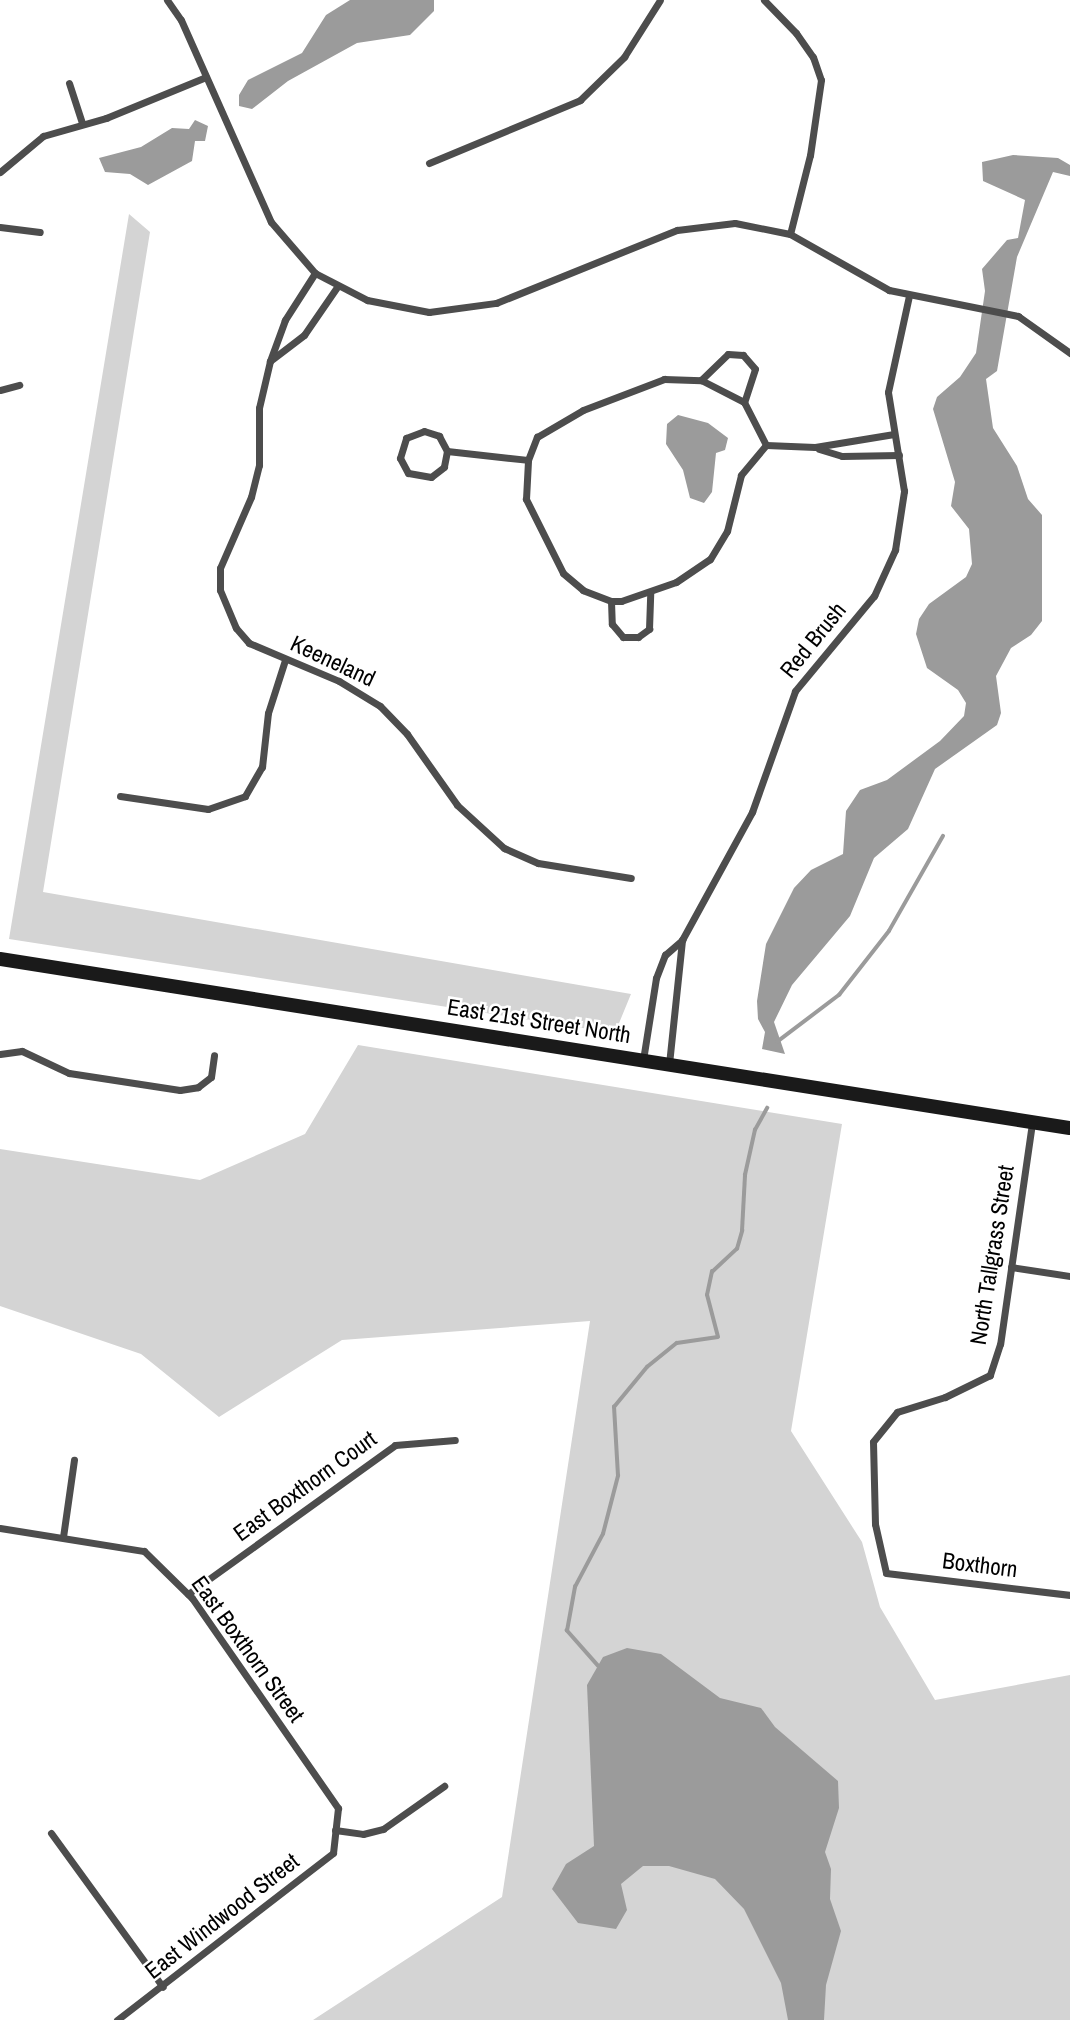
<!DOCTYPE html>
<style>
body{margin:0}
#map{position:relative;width:1070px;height:2020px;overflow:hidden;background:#fff;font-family:"Archivo Narrow",sans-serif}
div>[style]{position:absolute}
.green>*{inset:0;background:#d4d4d4}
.water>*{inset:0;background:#9b9b9b}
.stream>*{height:3.5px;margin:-1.75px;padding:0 1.75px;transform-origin:1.75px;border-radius:1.75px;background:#9b9b9b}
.street>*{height:7px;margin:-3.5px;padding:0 3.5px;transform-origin:3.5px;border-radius:3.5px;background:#4d4d4d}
.secondary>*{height:14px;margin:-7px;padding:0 7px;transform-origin:7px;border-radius:7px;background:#1a1a1a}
span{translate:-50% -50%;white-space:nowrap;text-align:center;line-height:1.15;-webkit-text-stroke:5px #fff;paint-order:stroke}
.street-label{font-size:23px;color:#000}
</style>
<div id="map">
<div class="green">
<i style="clip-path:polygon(129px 214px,150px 232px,43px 892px,631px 994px,615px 1033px,9px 939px)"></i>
<i style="clip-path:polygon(358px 1045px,842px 1124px,791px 1431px,862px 1542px,880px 1607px,935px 1700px,1070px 1675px,1070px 2020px,313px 2020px,502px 1897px,590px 1321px,342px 1340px,219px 1417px,141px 1354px,0 1306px,0 1149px,200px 1180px,305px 1134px)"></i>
</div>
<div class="water">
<i style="clip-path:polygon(350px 0,434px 0,434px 11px,410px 35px,357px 43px,288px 81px,252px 109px,239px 106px,239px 95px,248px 80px,302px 53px,326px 15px)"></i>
<i style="clip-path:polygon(195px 120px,208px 126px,205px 141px,195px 141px,192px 161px,148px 185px,130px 174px,105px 172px,99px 158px,141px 147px,172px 128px,189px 129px)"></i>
<i style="clip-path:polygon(1013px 155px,1058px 158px,1070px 165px,1070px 176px,1053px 172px,1017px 257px,997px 371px,986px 379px,993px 428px,1017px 466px,1028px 499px,1042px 515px,1042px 621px,1031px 635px,1011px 648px,996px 676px,1001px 713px,997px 725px,935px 769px,908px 829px,874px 858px,850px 916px,792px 985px,774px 1022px,785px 1054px,762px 1049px,765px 1032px,758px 1019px,757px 1001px,766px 944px,794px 888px,811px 870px,843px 854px,846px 811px,860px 790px,887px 780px,940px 741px,964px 716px,966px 703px,958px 690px,927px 668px,916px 634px,919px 619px,929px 604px,966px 577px,972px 564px,969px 529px,951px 506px,955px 482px,933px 409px,937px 397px,960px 377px,976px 353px,985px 291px,982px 269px,1007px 240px,1018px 238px,1025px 200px,983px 181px,982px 162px)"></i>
<i style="clip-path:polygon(678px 415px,708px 423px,728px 438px,725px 450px,716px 453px,712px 492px,704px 503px,690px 498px,683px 470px,666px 444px,667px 424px)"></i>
<i style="clip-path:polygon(627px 1648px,661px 1654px,720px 1698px,761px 1708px,775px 1727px,838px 1781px,839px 1808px,825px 1852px,831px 1869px,830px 1899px,841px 1931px,826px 1985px,824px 2020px,788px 2020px,781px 1983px,744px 1909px,715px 1879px,669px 1866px,643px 1866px,621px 1884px,627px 1910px,616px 1929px,578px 1923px,552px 1889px,566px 1864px,594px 1846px,587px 1685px,603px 1657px)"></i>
</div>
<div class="stream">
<i style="left:777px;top:1042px;width:78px;rotate:-37.2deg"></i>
<i style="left:839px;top:995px;width:81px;rotate:-52deg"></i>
<i style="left:889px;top:931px;width:109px;rotate:-60.4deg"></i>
<i style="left:598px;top:1666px;width:47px;rotate:-131.5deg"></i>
<i style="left:567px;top:1631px;width:45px;rotate:-79.7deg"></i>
<i style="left:575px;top:1587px;width:60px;rotate:-62.2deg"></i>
<i style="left:603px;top:1534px;width:60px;rotate:-75.5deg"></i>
<i style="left:618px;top:1476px;width:69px;rotate:-93.3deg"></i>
<i style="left:614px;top:1407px;width:52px;rotate:-50.5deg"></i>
<i style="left:647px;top:1367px;width:38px;rotate:-39deg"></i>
<i style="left:677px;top:1343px;width:41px;rotate:-8.3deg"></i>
<i style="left:718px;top:1337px;width:43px;rotate:-104.7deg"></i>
<i style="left:707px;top:1295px;width:24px;rotate:-78deg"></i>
<i style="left:712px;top:1272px;width:34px;rotate:-43deg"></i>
<i style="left:737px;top:1249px;width:19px;rotate:-74deg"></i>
<i style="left:742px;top:1231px;width:56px;rotate:-86.9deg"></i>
<i style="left:745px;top:1175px;width:46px;rotate:-77.5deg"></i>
<i style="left:755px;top:1130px;width:25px;rotate:-61deg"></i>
</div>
<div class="street">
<i style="left:167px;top:0;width:24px;rotate:55deg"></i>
<i style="left:181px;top:20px;width:221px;rotate:66deg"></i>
<i style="left:271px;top:222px;width:67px;rotate:49.2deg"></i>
<i style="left:315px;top:273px;width:59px;rotate:27.4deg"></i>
<i style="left:367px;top:300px;width:63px;rotate:11deg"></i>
<i style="left:429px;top:312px;width:68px;rotate:-7.7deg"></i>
<i style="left:496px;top:303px;width:195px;rotate:-22deg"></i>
<i style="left:677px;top:230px;width:58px;rotate:-6.9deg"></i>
<i style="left:735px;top:223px;width:56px;rotate:11.3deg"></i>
<i style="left:790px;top:234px;width:114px;rotate:29.5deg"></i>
<i style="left:889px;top:290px;width:132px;rotate:11.4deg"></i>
<i style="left:1018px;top:316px;width:64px;rotate:35.4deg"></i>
<i style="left:764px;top:0;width:46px;rotate:45.9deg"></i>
<i style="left:796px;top:33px;width:29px;rotate:55deg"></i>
<i style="left:813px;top:57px;width:24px;rotate:71deg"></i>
<i style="left:821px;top:80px;width:76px;rotate:98.3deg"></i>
<i style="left:810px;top:155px;width:81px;rotate:104.2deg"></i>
<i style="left:69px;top:83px;width:42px;rotate:72deg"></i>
<i style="left:429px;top:163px;width:164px;rotate:-22.6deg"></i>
<i style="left:580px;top:100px;width:62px;rotate:-44.3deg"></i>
<i style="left:624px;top:57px;width:67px;rotate:-57.7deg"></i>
<i style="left:0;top:172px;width:56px;rotate:-39.9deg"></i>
<i style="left:43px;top:136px;width:66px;rotate:-15.9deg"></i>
<i style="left:106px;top:118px;width:108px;rotate:-22.3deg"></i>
<i style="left:0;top:227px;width:40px;rotate:7.1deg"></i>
<i style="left:315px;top:273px;width:56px;rotate:122.6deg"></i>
<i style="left:285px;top:320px;width:44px;rotate:110.1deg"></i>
<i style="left:270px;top:361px;width:43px;rotate:-37.4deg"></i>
<i style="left:304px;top:335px;width:58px;rotate:-55.5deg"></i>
<i style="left:270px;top:361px;width:48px;rotate:103.2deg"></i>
<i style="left:259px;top:408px;width:57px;rotate:90deg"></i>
<i style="left:259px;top:465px;width:33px;rotate:104deg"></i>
<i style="left:251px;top:497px;width:77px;rotate:113.6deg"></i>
<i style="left:220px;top:568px;width:22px;rotate:90deg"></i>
<i style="left:220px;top:590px;width:41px;rotate:67.2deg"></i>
<i style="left:236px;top:628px;width:20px;rotate:49deg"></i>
<i style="left:249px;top:643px;width:98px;rotate:22.9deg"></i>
<i style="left:339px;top:681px;width:48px;rotate:31.4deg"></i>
<i style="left:380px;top:706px;width:39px;rotate:46deg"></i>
<i style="left:407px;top:734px;width:87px;rotate:54.8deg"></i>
<i style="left:457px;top:805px;width:64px;rotate:42.5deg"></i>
<i style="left:504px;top:848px;width:37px;rotate:24deg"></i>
<i style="left:538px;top:863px;width:94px;rotate:9.2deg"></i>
<i style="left:701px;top:380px;width:37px;rotate:-44deg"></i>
<i style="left:728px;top:354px;width:15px;rotate:4deg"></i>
<i style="left:743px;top:355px;width:18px;rotate:49deg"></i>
<i style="left:755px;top:369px;width:35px;rotate:108deg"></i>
<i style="left:0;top:390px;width:20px;rotate:-15deg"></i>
<i style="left:766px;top:445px;width:39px;rotate:130deg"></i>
<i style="left:741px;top:475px;width:58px;rotate:104deg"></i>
<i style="left:727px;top:531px;width:33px;rotate:121deg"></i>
<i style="left:710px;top:559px;width:41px;rotate:145.9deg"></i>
<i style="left:676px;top:582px;width:58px;rotate:160.9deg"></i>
<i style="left:621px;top:601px;width:10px;rotate:180deg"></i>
<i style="left:611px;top:601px;width:30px;rotate:-159deg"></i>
<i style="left:583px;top:590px;width:26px;rotate:-140deg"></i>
<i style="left:563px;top:573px;width:83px;rotate:-116.6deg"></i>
<i style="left:526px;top:499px;width:39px;rotate:-87deg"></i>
<i style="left:528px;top:460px;width:25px;rotate:-69deg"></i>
<i style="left:537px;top:437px;width:53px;rotate:-30.4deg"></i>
<i style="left:583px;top:410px;width:87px;rotate:-20.9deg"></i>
<i style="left:664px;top:379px;width:37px;rotate:2deg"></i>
<i style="left:701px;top:380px;width:48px;rotate:27.1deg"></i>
<i style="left:744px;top:402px;width:48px;rotate:62.9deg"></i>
<i style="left:766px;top:445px;width:49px;rotate:2.3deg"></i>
<i style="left:815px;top:447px;width:80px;rotate:-9.3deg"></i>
<i style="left:819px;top:449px;width:24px;rotate:17deg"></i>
<i style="left:842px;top:456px;width:57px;rotate:-1deg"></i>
<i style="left:447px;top:451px;width:16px;rotate:101deg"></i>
<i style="left:444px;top:467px;width:16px;rotate:142deg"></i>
<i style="left:431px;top:477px;width:23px;rotate:-170deg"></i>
<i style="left:408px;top:473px;width:17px;rotate:-118deg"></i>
<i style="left:400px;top:458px;width:21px;rotate:-73deg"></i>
<i style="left:406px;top:438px;width:19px;rotate:-21deg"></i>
<i style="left:424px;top:431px;width:16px;rotate:18deg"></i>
<i style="left:439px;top:436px;width:17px;rotate:62deg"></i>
<i style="left:447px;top:451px;width:81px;rotate:6.3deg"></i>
<i style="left:611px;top:601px;width:23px;rotate:88deg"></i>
<i style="left:612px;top:624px;width:17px;rotate:50deg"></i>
<i style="left:623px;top:637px;width:15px"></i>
<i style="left:638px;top:637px;width:14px;rotate:-36deg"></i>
<i style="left:649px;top:629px;width:36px;rotate:-88deg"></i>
<i style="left:120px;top:796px;width:89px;rotate:8.4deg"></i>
<i style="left:208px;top:809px;width:39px;rotate:-19deg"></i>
<i style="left:245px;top:796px;width:34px;rotate:-60deg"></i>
<i style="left:262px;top:767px;width:54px;rotate:-83.7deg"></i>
<i style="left:268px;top:713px;width:56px;rotate:-72.2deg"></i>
<i style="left:0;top:1054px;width:22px;rotate:-8deg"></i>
<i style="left:22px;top:1051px;width:52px;rotate:25.1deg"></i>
<i style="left:69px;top:1073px;width:112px;rotate:8.7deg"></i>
<i style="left:180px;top:1090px;width:18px;rotate:-9deg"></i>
<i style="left:198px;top:1087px;width:16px;rotate:-38deg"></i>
<i style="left:211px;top:1077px;width:22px;rotate:-82deg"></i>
<i style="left:643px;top:1060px;width:83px;rotate:-81deg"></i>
<i style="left:656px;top:978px;width:25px;rotate:-69deg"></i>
<i style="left:665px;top:955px;width:23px;rotate:-41deg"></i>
<i style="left:682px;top:940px;width:146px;rotate:-61.3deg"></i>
<i style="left:752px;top:812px;width:128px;rotate:-70.4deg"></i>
<i style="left:795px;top:691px;width:124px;rotate:-50.3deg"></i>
<i style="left:874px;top:596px;width:51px;rotate:-65.5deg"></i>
<i style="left:895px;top:550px;width:60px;rotate:-81.3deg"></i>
<i style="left:904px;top:491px;width:100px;rotate:-99.2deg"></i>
<i style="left:888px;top:392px;width:98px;rotate:-77.7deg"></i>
<i style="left:669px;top:1064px;width:125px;rotate:-84deg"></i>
<i style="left:1032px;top:1123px;width:223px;rotate:98.2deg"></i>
<i style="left:1000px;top:1344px;width:33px;rotate:108deg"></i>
<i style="left:990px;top:1375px;width:50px;rotate:153.9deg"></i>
<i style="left:945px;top:1397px;width:50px;rotate:162.6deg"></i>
<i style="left:897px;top:1412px;width:38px;rotate:129deg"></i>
<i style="left:873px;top:1442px;width:82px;rotate:88.6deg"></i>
<i style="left:875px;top:1524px;width:50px;rotate:77.3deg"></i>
<i style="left:886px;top:1573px;width:185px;rotate:6.8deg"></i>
<i style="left:1011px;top:1267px;width:60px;rotate:8.7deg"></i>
<i style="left:0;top:1528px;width:146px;rotate:9.1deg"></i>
<i style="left:144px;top:1551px;width:67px;rotate:44.4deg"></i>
<i style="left:192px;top:1598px;width:256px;rotate:55.2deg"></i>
<i style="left:338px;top:1808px;width:45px;rotate:96.3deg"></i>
<i style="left:333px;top:1853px;width:273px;rotate:142.3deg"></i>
<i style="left:63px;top:1537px;width:78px;rotate:-81.9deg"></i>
<i style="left:188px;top:1594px;width:255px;rotate:-35.7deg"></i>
<i style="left:395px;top:1445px;width:60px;rotate:-4.8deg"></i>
<i style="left:335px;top:1830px;width:28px;rotate:8deg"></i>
<i style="left:363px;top:1834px;width:21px;rotate:-14deg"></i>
<i style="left:383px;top:1829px;width:75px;rotate:-35.2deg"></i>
<i style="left:51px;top:1833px;width:190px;rotate:54deg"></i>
</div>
<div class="secondary">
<i style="left:0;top:959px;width:1083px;rotate:8.98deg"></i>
</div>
<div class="street-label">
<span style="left:813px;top:640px;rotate:-51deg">Red Brush</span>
<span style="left:333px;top:661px;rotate:25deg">Keeneland</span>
<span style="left:539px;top:1021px;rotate:9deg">East 21st Street North</span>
<span style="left:992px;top:1255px;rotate:-81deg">North Tallgrass Street</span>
<span style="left:305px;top:1486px;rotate:-36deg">East Boxthorn Court</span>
<span style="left:980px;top:1565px;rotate:7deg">Boxthorn</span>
<span style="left:248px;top:1649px;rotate:54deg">East Boxthorn Street</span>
<span style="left:222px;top:1916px;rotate:-38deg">East Windwood Street</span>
</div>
</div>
